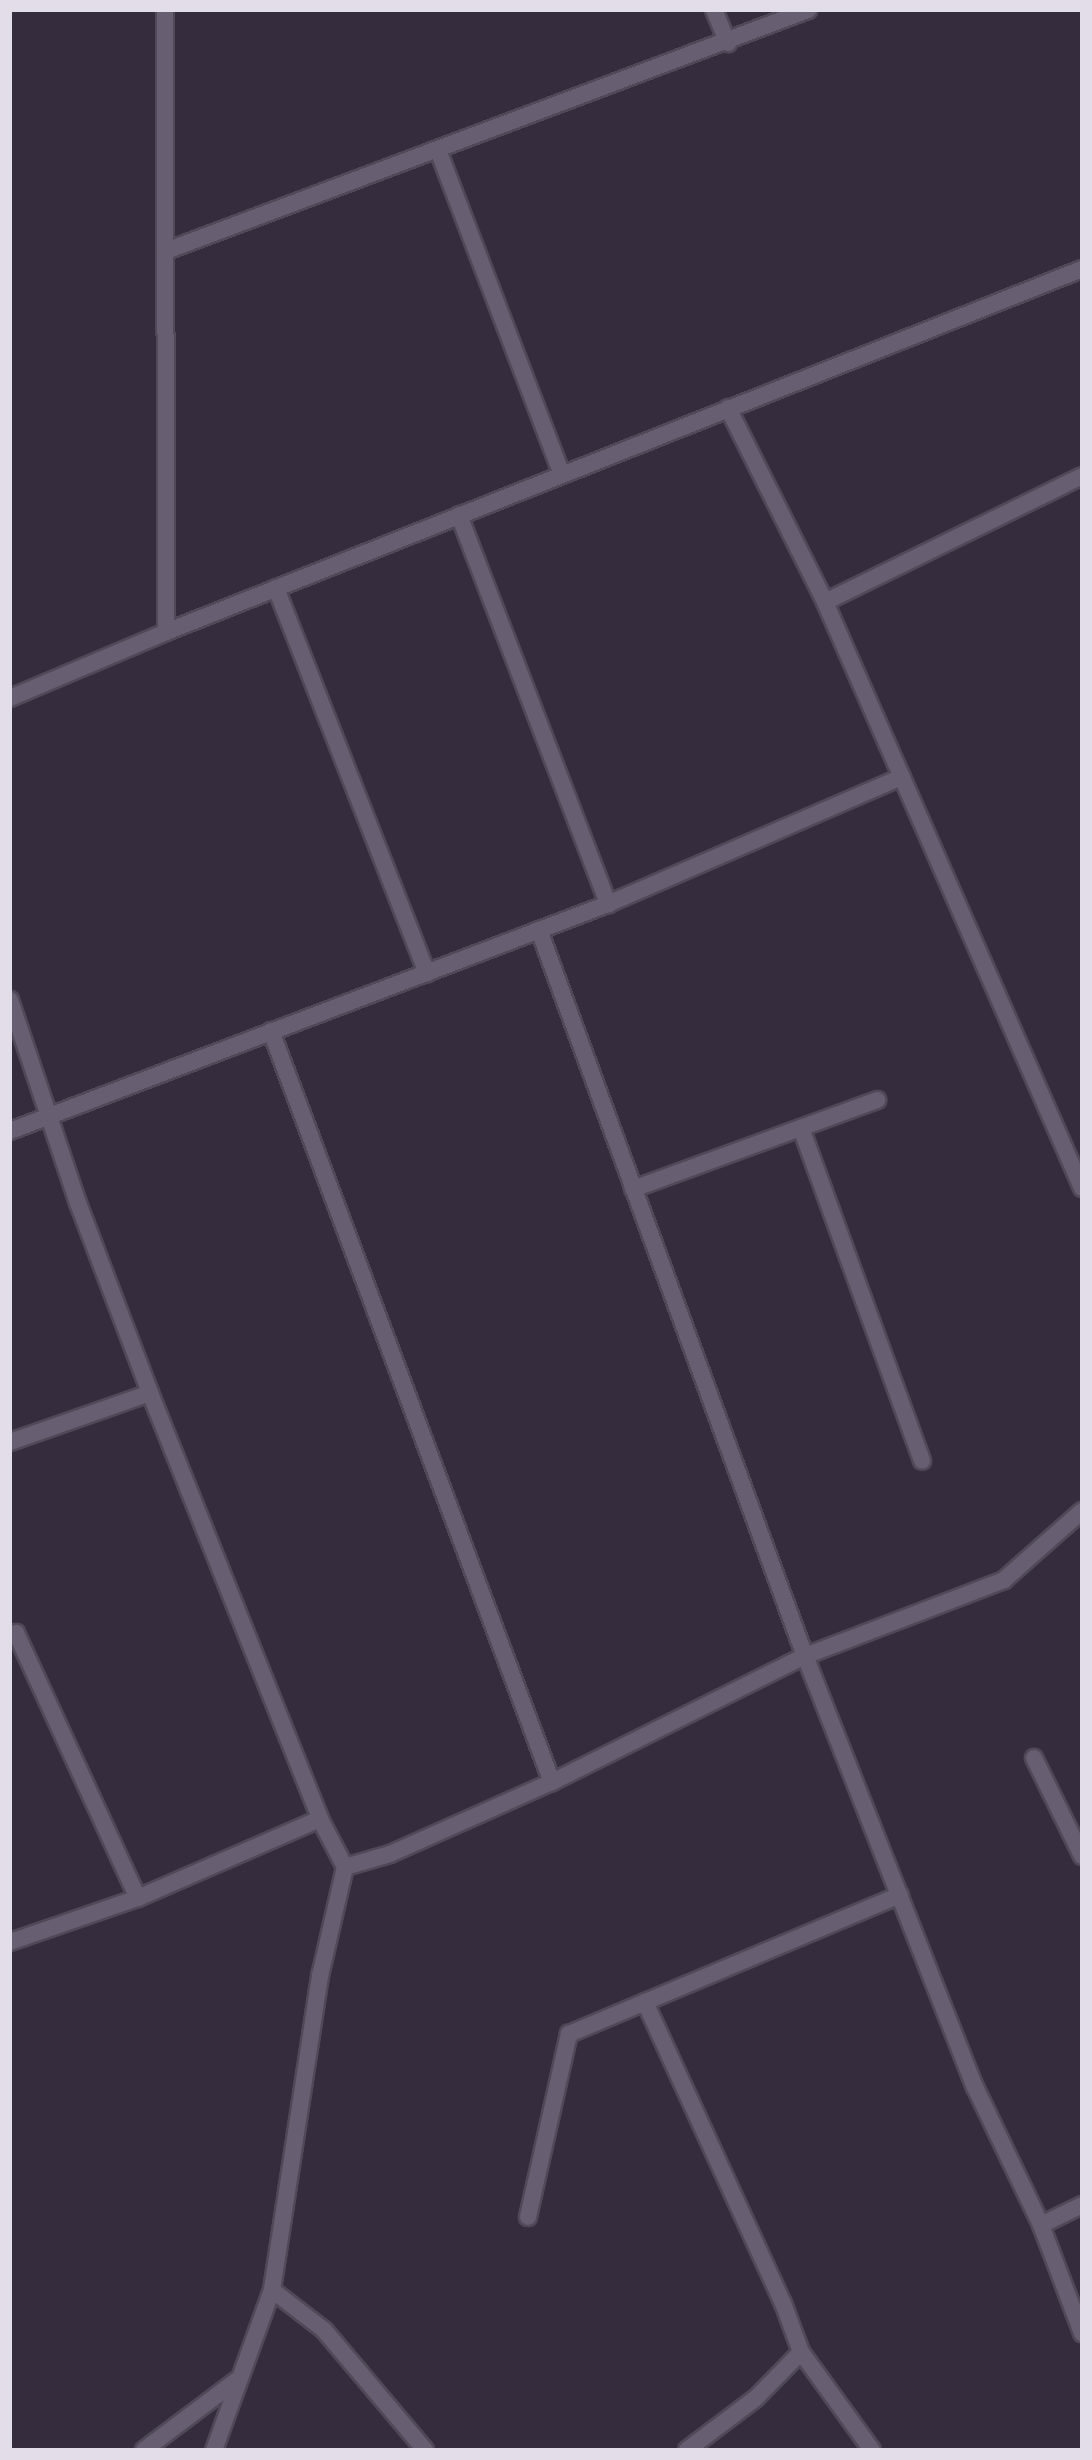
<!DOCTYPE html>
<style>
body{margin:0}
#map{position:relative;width:1092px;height:2460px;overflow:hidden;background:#352d3e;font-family:"Playfair Display",serif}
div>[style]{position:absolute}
.roads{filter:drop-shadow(2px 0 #504958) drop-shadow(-2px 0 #504958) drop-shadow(0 2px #504958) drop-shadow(0 -2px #504958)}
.minor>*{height:16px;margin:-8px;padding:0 8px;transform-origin:8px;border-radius:8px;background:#675e71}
.tertiary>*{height:16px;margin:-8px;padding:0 8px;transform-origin:8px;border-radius:8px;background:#675e71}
span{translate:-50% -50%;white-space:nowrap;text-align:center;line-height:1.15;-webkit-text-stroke:4.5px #352d3e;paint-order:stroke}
.frame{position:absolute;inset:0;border:12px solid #e2dde8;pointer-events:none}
</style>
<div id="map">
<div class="roads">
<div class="minor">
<i style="left:165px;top:10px;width:622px;rotate:89.91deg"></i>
<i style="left:714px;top:10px;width:36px;rotate:67deg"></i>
<i style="left:438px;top:150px;width:347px;rotate:69.1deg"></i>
<i style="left:166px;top:251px;width:686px;rotate:-20.58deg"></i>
<i style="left:728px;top:408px;width:217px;rotate:63.4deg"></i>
<i style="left:825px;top:602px;width:640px;rotate:66.32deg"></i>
<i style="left:459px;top:515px;width:417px;rotate:69deg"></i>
<i style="left:276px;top:588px;width:414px;rotate:68.6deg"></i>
<i style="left:825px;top:602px;width:286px;rotate:-26.1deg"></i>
<i style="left:10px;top:698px;width:169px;rotate:-22.9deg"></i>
<i style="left:166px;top:632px;width:985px;rotate:-21.62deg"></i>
<i style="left:539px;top:930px;width:773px;rotate:69.88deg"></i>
<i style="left:805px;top:1656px;width:463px;rotate:68.5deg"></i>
<i style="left:975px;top:2087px;width:153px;rotate:64.4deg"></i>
<i style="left:1041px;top:2225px;width:116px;rotate:69.2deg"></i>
<i style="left:271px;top:1031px;width:802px;rotate:69.49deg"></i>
<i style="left:801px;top:1128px;width:354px;rotate:70deg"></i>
<i style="left:10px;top:1131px;width:640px;rotate:-20.79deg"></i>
<i style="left:608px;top:904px;width:320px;rotate:-23.4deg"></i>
<i style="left:633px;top:1189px;width:260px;rotate:-20deg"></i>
<i style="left:10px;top:1442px;width:148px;rotate:-19.3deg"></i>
<i style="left:10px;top:1636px;width:7px;rotate:-27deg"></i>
<i style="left:16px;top:1633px;width:292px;rotate:65.3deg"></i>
<i style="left:1034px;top:1758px;width:109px;rotate:63.9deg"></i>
<i style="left:345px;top:1867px;width:47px;rotate:-16.1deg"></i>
<i style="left:390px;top:1854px;width:177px;rotate:-24deg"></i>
<i style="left:552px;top:1782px;width:283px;rotate:-26.5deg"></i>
<i style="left:805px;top:1656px;width:213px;rotate:-20.9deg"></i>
<i style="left:1004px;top:1580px;width:104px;rotate:-41.5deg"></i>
<i style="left:10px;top:1942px;width:135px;rotate:-19deg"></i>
<i style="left:138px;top:1898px;width:198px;rotate:-23.5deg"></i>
<i style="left:645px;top:2002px;width:331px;rotate:65.4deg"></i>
<i style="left:783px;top:2303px;width:52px;rotate:69.8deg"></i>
<i style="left:801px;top:2352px;width:121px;rotate:54.1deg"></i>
<i style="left:528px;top:2217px;width:188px;rotate:-77.4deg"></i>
<i style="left:569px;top:2034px;width:359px;rotate:-22.8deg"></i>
<i style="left:1041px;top:2225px;width:46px;rotate:-26deg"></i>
<i style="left:272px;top:2290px;width:66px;rotate:37.6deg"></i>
<i style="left:324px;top:2330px;width:157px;rotate:49.9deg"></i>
<i style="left:144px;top:2450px;width:115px;rotate:-36.9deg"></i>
<i style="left:687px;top:2450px;width:86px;rotate:-37deg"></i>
<i style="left:756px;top:2398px;width:64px;rotate:-45.6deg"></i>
</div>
<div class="tertiary">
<i style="left:10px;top:1000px;width:214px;rotate:71.5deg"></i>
<i style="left:78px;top:1203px;width:203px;rotate:69.2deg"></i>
<i style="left:150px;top:1393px;width:459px;rotate:68.2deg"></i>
<i style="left:320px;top:1819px;width:54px;rotate:62.5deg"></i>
<i style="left:345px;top:1867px;width:112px;rotate:102.9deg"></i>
<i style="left:320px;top:1976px;width:318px;rotate:98.7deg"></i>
<i style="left:272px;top:2290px;width:170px;rotate:109.9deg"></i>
</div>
</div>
<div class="frame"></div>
</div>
